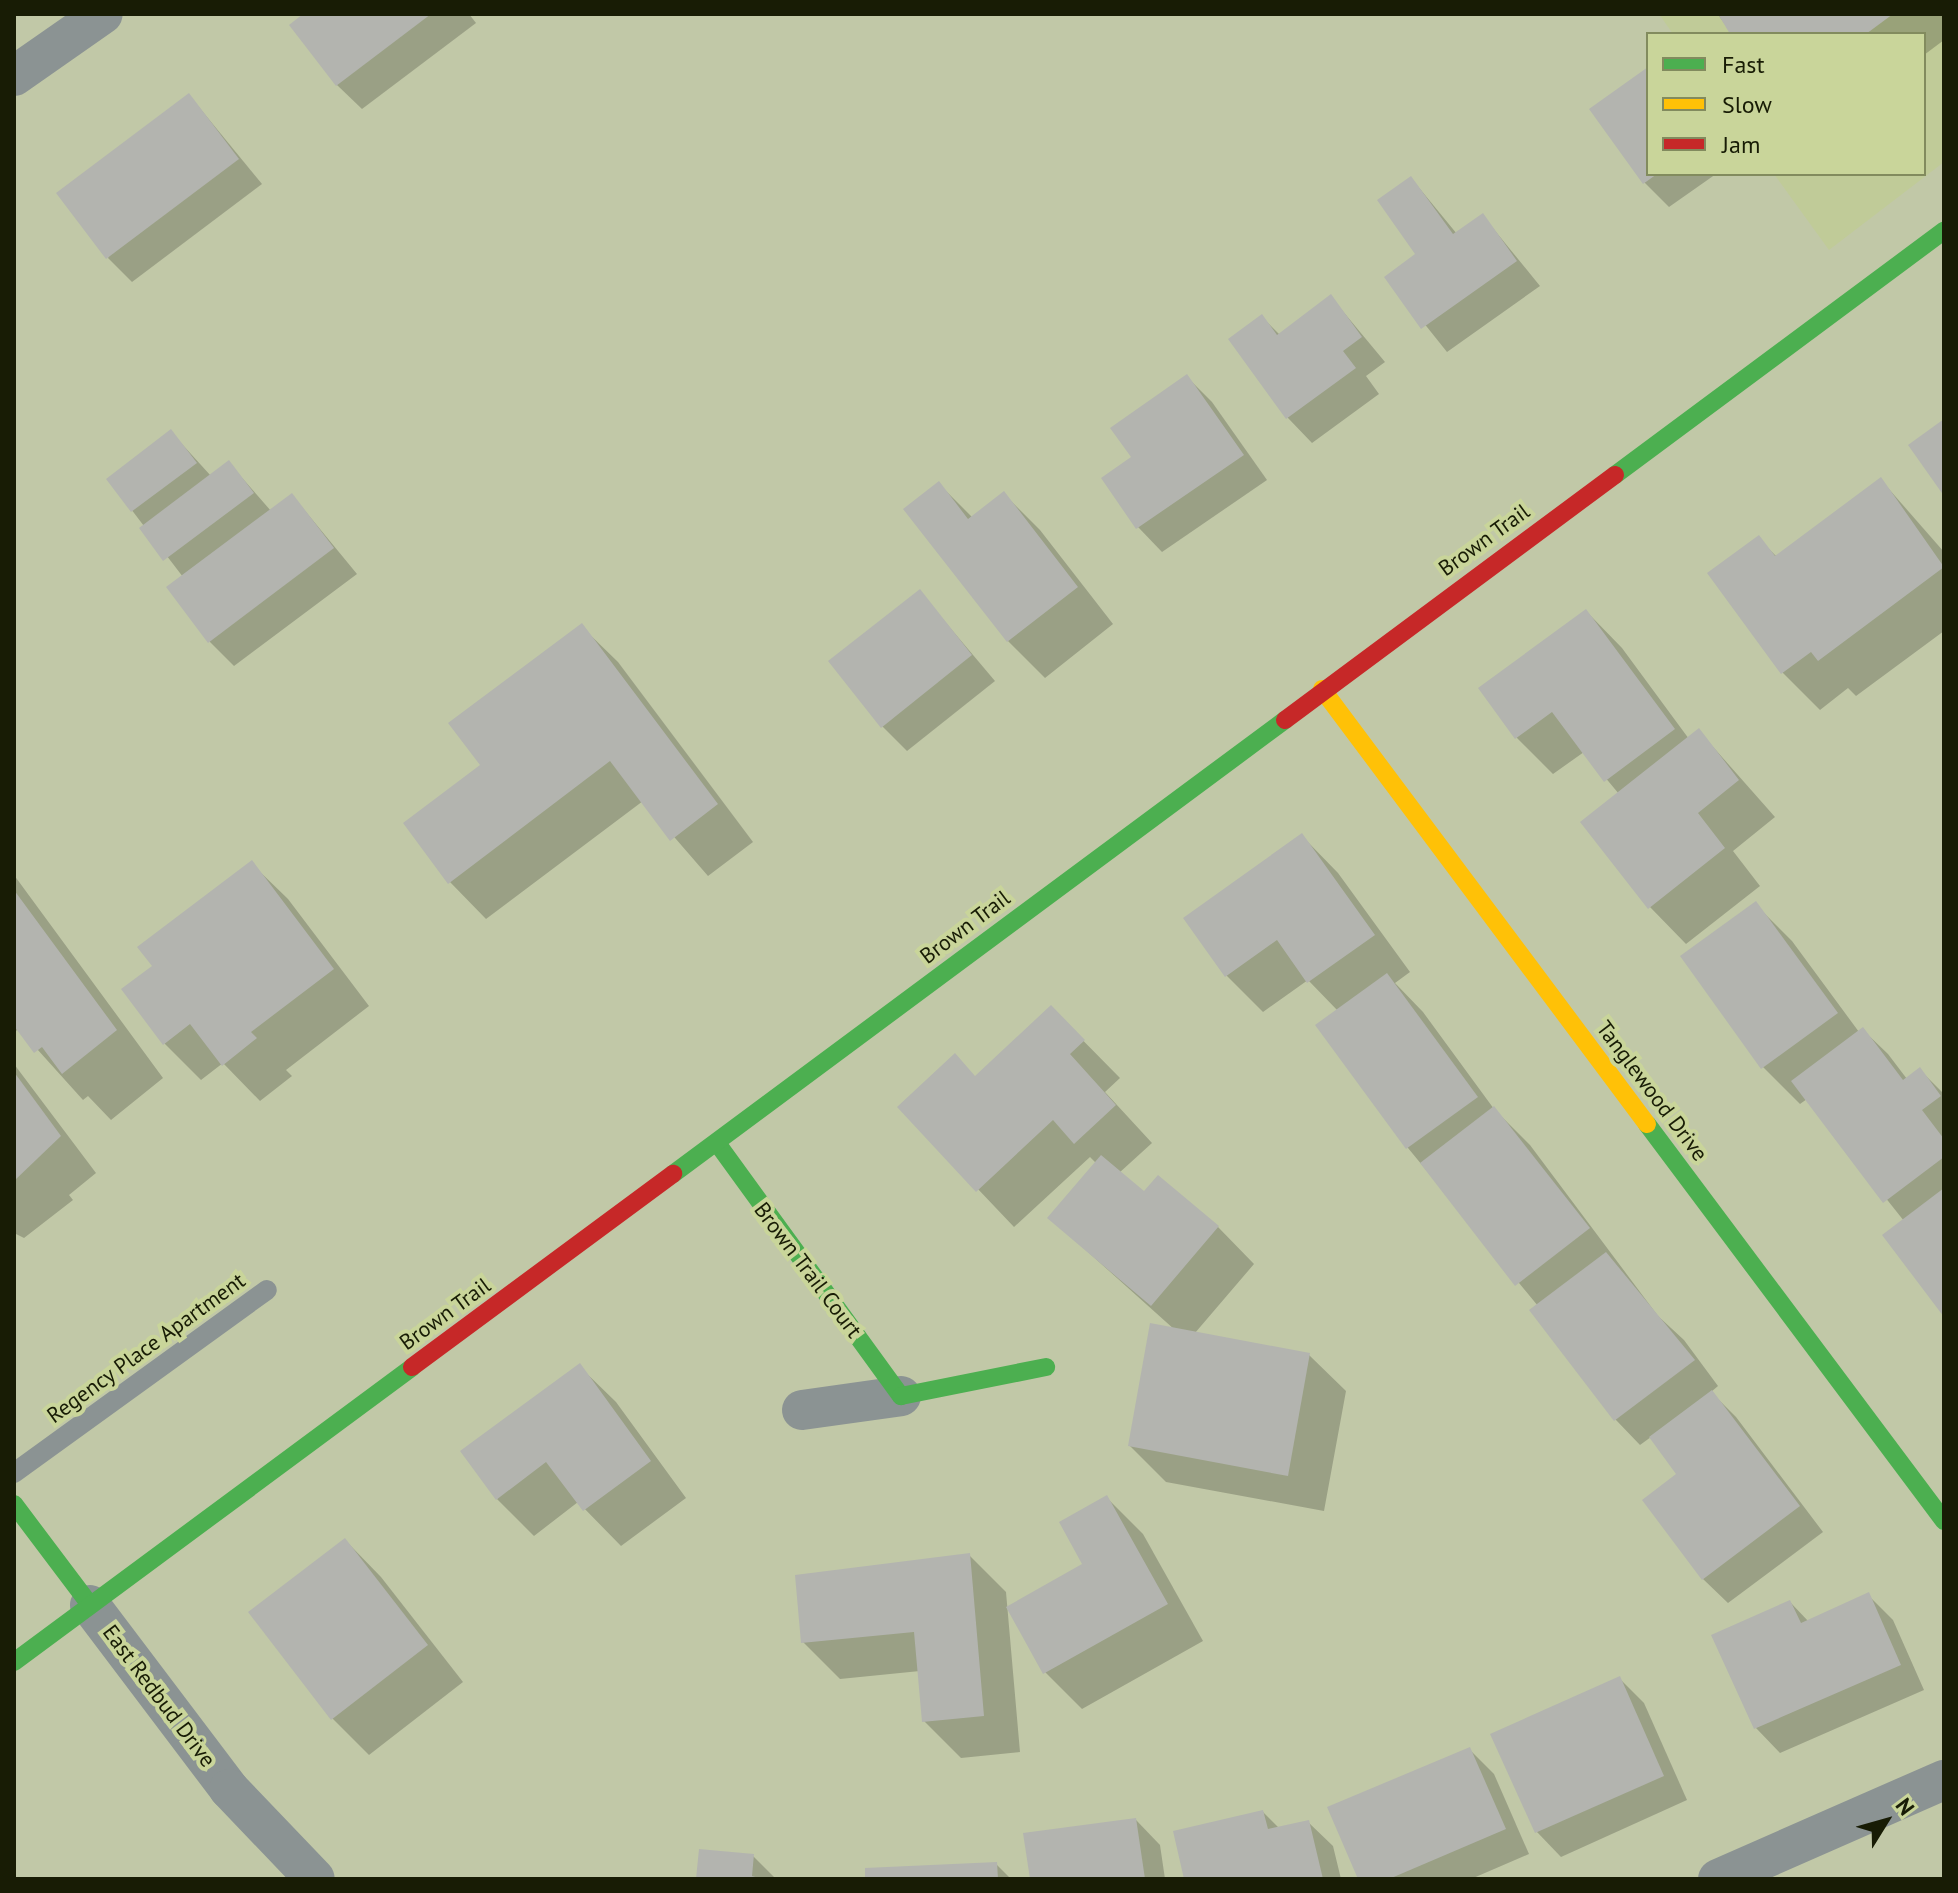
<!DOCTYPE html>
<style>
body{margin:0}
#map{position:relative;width:1958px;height:1893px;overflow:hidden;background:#c1c8a7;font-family:"PT Sans",sans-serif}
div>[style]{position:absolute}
.built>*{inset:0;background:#c0cb98}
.shadow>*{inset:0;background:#0003}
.building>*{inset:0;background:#b3b4af}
.lane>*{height:20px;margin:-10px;padding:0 10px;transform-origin:10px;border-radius:10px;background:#8b9393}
.street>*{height:40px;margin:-20px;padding:0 20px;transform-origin:20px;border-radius:20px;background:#8b9393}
.fast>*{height:18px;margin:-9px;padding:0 9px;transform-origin:9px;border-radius:9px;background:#4caf50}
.slow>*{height:18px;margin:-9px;padding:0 9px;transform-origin:9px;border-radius:9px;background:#ffc107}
.jam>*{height:18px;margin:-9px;padding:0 9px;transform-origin:9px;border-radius:9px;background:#c62828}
span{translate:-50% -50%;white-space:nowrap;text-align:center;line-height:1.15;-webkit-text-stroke:8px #c9d59a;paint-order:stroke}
.street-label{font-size:22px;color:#181c05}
.frame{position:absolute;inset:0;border:16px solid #181c05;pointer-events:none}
.legend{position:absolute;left:1646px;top:32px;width:280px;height:144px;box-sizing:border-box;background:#c9d59a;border:2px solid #828b5e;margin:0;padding:10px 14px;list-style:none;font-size:24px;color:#181c05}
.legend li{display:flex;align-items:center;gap:16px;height:40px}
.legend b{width:40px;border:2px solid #828b5e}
.north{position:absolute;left:1846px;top:1781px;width:80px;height:80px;-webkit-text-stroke:6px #c9d59a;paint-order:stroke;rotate:53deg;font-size:22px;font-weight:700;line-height:32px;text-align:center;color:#181c05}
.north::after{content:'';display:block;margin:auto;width:28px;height:36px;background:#181c05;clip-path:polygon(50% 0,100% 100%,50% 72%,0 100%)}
</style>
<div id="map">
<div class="built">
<i style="clip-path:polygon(1659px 14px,1944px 14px,1944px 162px,1829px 250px,1774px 174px,1924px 174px,1924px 34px,1673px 34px)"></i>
</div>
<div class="shadow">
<i style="clip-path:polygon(307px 14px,469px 14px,476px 23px,362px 109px,337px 85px)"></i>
<i style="clip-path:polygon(1944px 14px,1944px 40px,1924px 55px,1924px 34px,1732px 34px,1719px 16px)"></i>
<i style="clip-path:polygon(1648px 69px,1648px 174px,1716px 174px,1669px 207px,1644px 182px)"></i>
<i style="clip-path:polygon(189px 95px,262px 184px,132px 282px,108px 258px)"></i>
<i style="clip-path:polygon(1411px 178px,1457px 234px,1483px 216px,1540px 286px,1447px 352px,1387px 277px,1418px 254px)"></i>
<i style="clip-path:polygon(1331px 297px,1385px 362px,1366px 376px,1379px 394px,1312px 443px,1288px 418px,1231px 340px,1262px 317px,1280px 335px)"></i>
<i style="clip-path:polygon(1187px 377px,1212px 402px,1267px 480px,1162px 552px,1138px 527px,1133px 458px)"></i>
<i style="clip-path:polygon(171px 432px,211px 476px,229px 463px,271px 511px,292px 495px,357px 574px,234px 666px,210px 642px,183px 577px,108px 479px)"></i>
<i style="clip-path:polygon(1881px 480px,1944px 552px,1944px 631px,1856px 696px,1848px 688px,1820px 710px,1783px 673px,1709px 574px,1758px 538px,1777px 557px)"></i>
<i style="clip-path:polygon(939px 484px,973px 518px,1004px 494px,1040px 530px,1113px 624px,1045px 678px,1008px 641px,906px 509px)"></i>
<i style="clip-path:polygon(919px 591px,995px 681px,907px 751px,882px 726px)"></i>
<i style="clip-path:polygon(1586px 611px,1622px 648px,1689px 739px,1699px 731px,1775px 817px,1733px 851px,1760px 886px,1686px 944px,1650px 907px,1619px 794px,1584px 752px,1553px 774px,1517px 738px,1481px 689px)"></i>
<i style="clip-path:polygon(581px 626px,618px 662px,753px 842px,708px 876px,643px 801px,486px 919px,450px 882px,483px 766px)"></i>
<i style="clip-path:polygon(1302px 836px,1338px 873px,1410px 972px,1395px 983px,1423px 1012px,1494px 1109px,1530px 1145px,1658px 1316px,1684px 1340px,1718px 1386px,1711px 1392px,1736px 1417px,1823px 1532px,1728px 1603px,1703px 1579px,1679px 1475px,1651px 1437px,1640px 1445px,1616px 1420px,1532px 1310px,1538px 1306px,1408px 1148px,1318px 1025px,1338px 1011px,1308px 980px,1263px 1012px,1226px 975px)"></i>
<i style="clip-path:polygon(251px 863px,288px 899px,369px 1006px,286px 1070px,292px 1076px,260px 1101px,223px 1063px,201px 1080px,165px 1044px,124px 989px,154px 966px)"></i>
<i style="clip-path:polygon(14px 875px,163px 1078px,111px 1120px,88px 1096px,83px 1100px,19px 1029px,14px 1032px)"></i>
<i style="clip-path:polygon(1755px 904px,1792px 941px,1859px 1032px,1863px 1030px,1888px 1054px,1907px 1079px,1920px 1070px,1944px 1094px,1944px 1313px,1904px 1221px,1807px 1099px,1800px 1104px,1763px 1067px)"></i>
<i style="clip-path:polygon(1051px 1008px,1120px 1078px,1105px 1092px,1152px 1143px,1119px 1173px,1144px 1194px,1218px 1227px,1254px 1264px,1195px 1333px,1309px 1355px,1346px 1391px,1324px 1511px,1166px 1482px,1130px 1446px,1175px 1330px,1050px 1218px,1096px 1163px,1090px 1157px,1014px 1227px,900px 1107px,976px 1078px)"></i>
<i style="clip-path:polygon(14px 1064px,96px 1173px,69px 1195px,73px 1200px,24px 1238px,14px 1233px)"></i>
<i style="clip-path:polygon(579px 1366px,616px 1402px,686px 1498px,621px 1546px,578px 1502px,534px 1536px,497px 1499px)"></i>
<i style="clip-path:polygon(1106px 1497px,1143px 1534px,1203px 1641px,1082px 1709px,1045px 1672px)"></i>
<i style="clip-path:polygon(345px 1540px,381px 1577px,463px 1682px,369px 1755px,332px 1718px)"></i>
<i style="clip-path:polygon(969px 1555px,1006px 1592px,1020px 1752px,961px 1758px,924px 1721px,920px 1671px,840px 1679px,803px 1642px)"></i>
<i style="clip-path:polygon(1868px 1595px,1893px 1620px,1924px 1690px,1780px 1753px,1756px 1728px,1790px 1602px,1809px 1622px)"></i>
<i style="clip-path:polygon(1619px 1678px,1644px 1703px,1687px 1800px,1561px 1857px,1537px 1832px)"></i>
<i style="clip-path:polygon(1469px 1749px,1494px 1774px,1529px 1854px,1471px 1879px,1360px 1879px)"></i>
<i style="clip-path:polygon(1263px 1812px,1279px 1828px,1308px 1822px,1333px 1846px,1341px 1879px,1186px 1879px)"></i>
<i style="clip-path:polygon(1136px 1820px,1160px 1845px,1165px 1879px,1032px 1879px)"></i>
<i style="clip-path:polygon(753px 1856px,776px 1879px,698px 1879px)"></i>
<i style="clip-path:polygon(996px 1864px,1011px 1879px,867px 1879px)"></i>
</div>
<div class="building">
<i style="clip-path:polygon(303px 14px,431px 14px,336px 86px,289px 25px)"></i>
<i style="clip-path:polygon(1718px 14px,1893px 14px,1866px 34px,1730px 34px)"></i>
<i style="clip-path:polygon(1648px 67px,1648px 174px,1657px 174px,1643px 184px,1589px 109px)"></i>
<i style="clip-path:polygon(189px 93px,239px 159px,106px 259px,56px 193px)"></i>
<i style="clip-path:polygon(1411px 176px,1453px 234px,1483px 213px,1517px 261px,1421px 329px,1384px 277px,1415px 254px,1377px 200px)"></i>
<i style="clip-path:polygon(1331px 294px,1362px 337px,1343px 351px,1356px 368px,1286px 419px,1228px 339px,1262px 314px,1277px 335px)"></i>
<i style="clip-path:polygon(1187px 374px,1244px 455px,1136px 529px,1101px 478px,1131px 457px,1110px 428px)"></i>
<i style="clip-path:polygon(1944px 419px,1944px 496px,1908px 445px)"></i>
<i style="clip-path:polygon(171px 429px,197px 463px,131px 512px,106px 479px)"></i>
<i style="clip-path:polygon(229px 460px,254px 493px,163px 561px,139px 528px)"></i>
<i style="clip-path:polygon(1881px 477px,1944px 567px,1818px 661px,1811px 652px,1781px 674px,1707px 573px,1759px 535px,1775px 556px)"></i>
<i style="clip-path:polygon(939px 481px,968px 519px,1004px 491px,1078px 587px,1007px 642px,903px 509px)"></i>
<i style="clip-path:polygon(292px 493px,334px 548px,208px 643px,166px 587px)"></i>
<i style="clip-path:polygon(920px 589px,972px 655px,881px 728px,828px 661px)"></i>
<i style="clip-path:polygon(1586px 609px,1675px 729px,1604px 782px,1552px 712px,1515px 739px,1478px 688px)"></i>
<i style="clip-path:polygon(582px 623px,718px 804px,670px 841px,610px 761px,448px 884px,403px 823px,480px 765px,448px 723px)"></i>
<i style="clip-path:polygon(1699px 728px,1739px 780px,1698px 813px,1725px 848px,1648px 909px,1580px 822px)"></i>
<i style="clip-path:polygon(1302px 833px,1375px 935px,1307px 983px,1277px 940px,1225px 977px,1183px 918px)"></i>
<i style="clip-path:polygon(252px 860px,334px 969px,251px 1032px,257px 1038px,222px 1066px,190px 1024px,163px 1045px,121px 989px,152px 966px,137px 947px)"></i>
<i style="clip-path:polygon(14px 890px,117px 1030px,62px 1074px,42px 1047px,34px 1053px,14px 1026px)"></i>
<i style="clip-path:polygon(1756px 901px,1838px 1013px,1761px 1069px,1680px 956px)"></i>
<i style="clip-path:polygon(1387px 973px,1478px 1097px,1406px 1149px,1315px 1025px)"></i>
<i style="clip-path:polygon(1051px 1005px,1085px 1040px,1070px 1054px,1116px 1105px,1074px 1144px,1053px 1120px,976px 1192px,897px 1107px,955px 1053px,975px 1076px)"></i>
<i style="clip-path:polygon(1863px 1027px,1903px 1080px,1920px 1067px,1941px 1096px,1922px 1110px,1944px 1139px,1944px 1157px,1883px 1203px,1791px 1081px)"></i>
<i style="clip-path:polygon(14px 1072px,61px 1136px,14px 1181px)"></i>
<i style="clip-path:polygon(1494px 1106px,1590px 1228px,1515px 1286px,1420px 1163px)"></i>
<i style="clip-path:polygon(1101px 1155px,1144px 1191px,1158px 1175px,1219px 1226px,1151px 1306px,1047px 1218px)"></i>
<i style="clip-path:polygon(1944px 1188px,1944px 1317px,1882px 1235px)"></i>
<i style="clip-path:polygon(1606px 1252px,1695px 1360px,1614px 1421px,1529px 1310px)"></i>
<i style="clip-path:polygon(1150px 1323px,1310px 1353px,1288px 1476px,1128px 1446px)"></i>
<i style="clip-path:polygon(580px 1363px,651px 1461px,583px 1511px,546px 1462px,496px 1500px,460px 1451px)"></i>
<i style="clip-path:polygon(1712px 1390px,1800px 1506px,1702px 1580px,1642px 1500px,1676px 1474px,1649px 1437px)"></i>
<i style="clip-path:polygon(1107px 1495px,1168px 1604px,1043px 1674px,1006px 1607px,1082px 1564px,1059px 1522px)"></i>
<i style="clip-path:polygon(345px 1538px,428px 1645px,331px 1720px,248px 1612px)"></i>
<i style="clip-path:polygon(970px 1553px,984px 1716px,922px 1722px,914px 1632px,801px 1643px,795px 1575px)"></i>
<i style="clip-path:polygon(1869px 1592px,1901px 1665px,1754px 1729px,1711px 1635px,1790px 1600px,1801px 1623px)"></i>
<i style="clip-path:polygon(1620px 1676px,1664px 1776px,1535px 1833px,1490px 1734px)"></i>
<i style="clip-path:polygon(1470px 1747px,1506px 1829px,1389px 1879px,1358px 1879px,1327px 1807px)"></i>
<i style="clip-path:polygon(1263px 1810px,1268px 1829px,1309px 1820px,1323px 1879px,1184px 1879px,1173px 1831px)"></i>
<i style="clip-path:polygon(1136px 1818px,1145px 1879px,1030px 1879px,1023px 1833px)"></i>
<i style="clip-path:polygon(699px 1849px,754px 1854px,752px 1876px,762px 1879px,696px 1879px)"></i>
<i style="clip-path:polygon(997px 1862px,998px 1879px,865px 1879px,865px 1868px)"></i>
</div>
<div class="lane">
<i style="left:14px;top:1473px;width:312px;rotate:-35.9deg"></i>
</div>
<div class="street">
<i style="left:14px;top:76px;width:108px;rotate:-34.9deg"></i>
<i style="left:802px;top:1410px;width:100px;rotate:-8deg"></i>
<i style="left:90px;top:1605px;width:231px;rotate:52.9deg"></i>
<i style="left:229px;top:1789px;width:124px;rotate:46.3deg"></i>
<i style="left:1718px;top:1879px;width:247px;rotate:-23.7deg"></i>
</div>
<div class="fast">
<i style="left:1615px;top:475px;width:410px;rotate:-36.6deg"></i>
<i style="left:1647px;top:1124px;width:496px;rotate:53.2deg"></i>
<i style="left:717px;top:1143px;width:313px;rotate:54deg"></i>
<i style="left:901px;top:1396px;width:148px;rotate:-11.3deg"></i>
<i style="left:673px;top:1174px;width:762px;rotate:-36.57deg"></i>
<i style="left:14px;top:1504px;width:126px;rotate:53deg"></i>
<i style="left:14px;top:1662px;width:495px;rotate:-36.5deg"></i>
</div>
<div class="slow">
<i style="left:1322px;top:689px;width:543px;rotate:53.24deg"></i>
</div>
<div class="jam">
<i style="left:1285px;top:720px;width:411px;rotate:-36.6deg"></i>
<i style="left:412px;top:1367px;width:325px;rotate:-36.5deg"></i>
</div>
<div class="street-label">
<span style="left:1484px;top:540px;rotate:-36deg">Brown Trail</span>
<span style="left:965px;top:927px;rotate:-37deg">Brown Trail</span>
<span style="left:1652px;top:1091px;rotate:53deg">Tanglewood Drive</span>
<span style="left:808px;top:1270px;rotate:53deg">Brown Trail Court</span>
<span style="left:445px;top:1314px;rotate:-36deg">Brown Trail</span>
<span style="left:146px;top:1348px;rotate:-36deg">Regency Place Apartment</span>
<span style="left:159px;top:1696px;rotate:53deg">East Redbud Drive</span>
</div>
<div class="frame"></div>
<ul class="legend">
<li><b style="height:10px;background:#4caf50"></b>Fast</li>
<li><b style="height:10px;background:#ffc107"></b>Slow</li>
<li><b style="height:10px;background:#c62828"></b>Jam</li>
</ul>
<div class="north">N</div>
</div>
